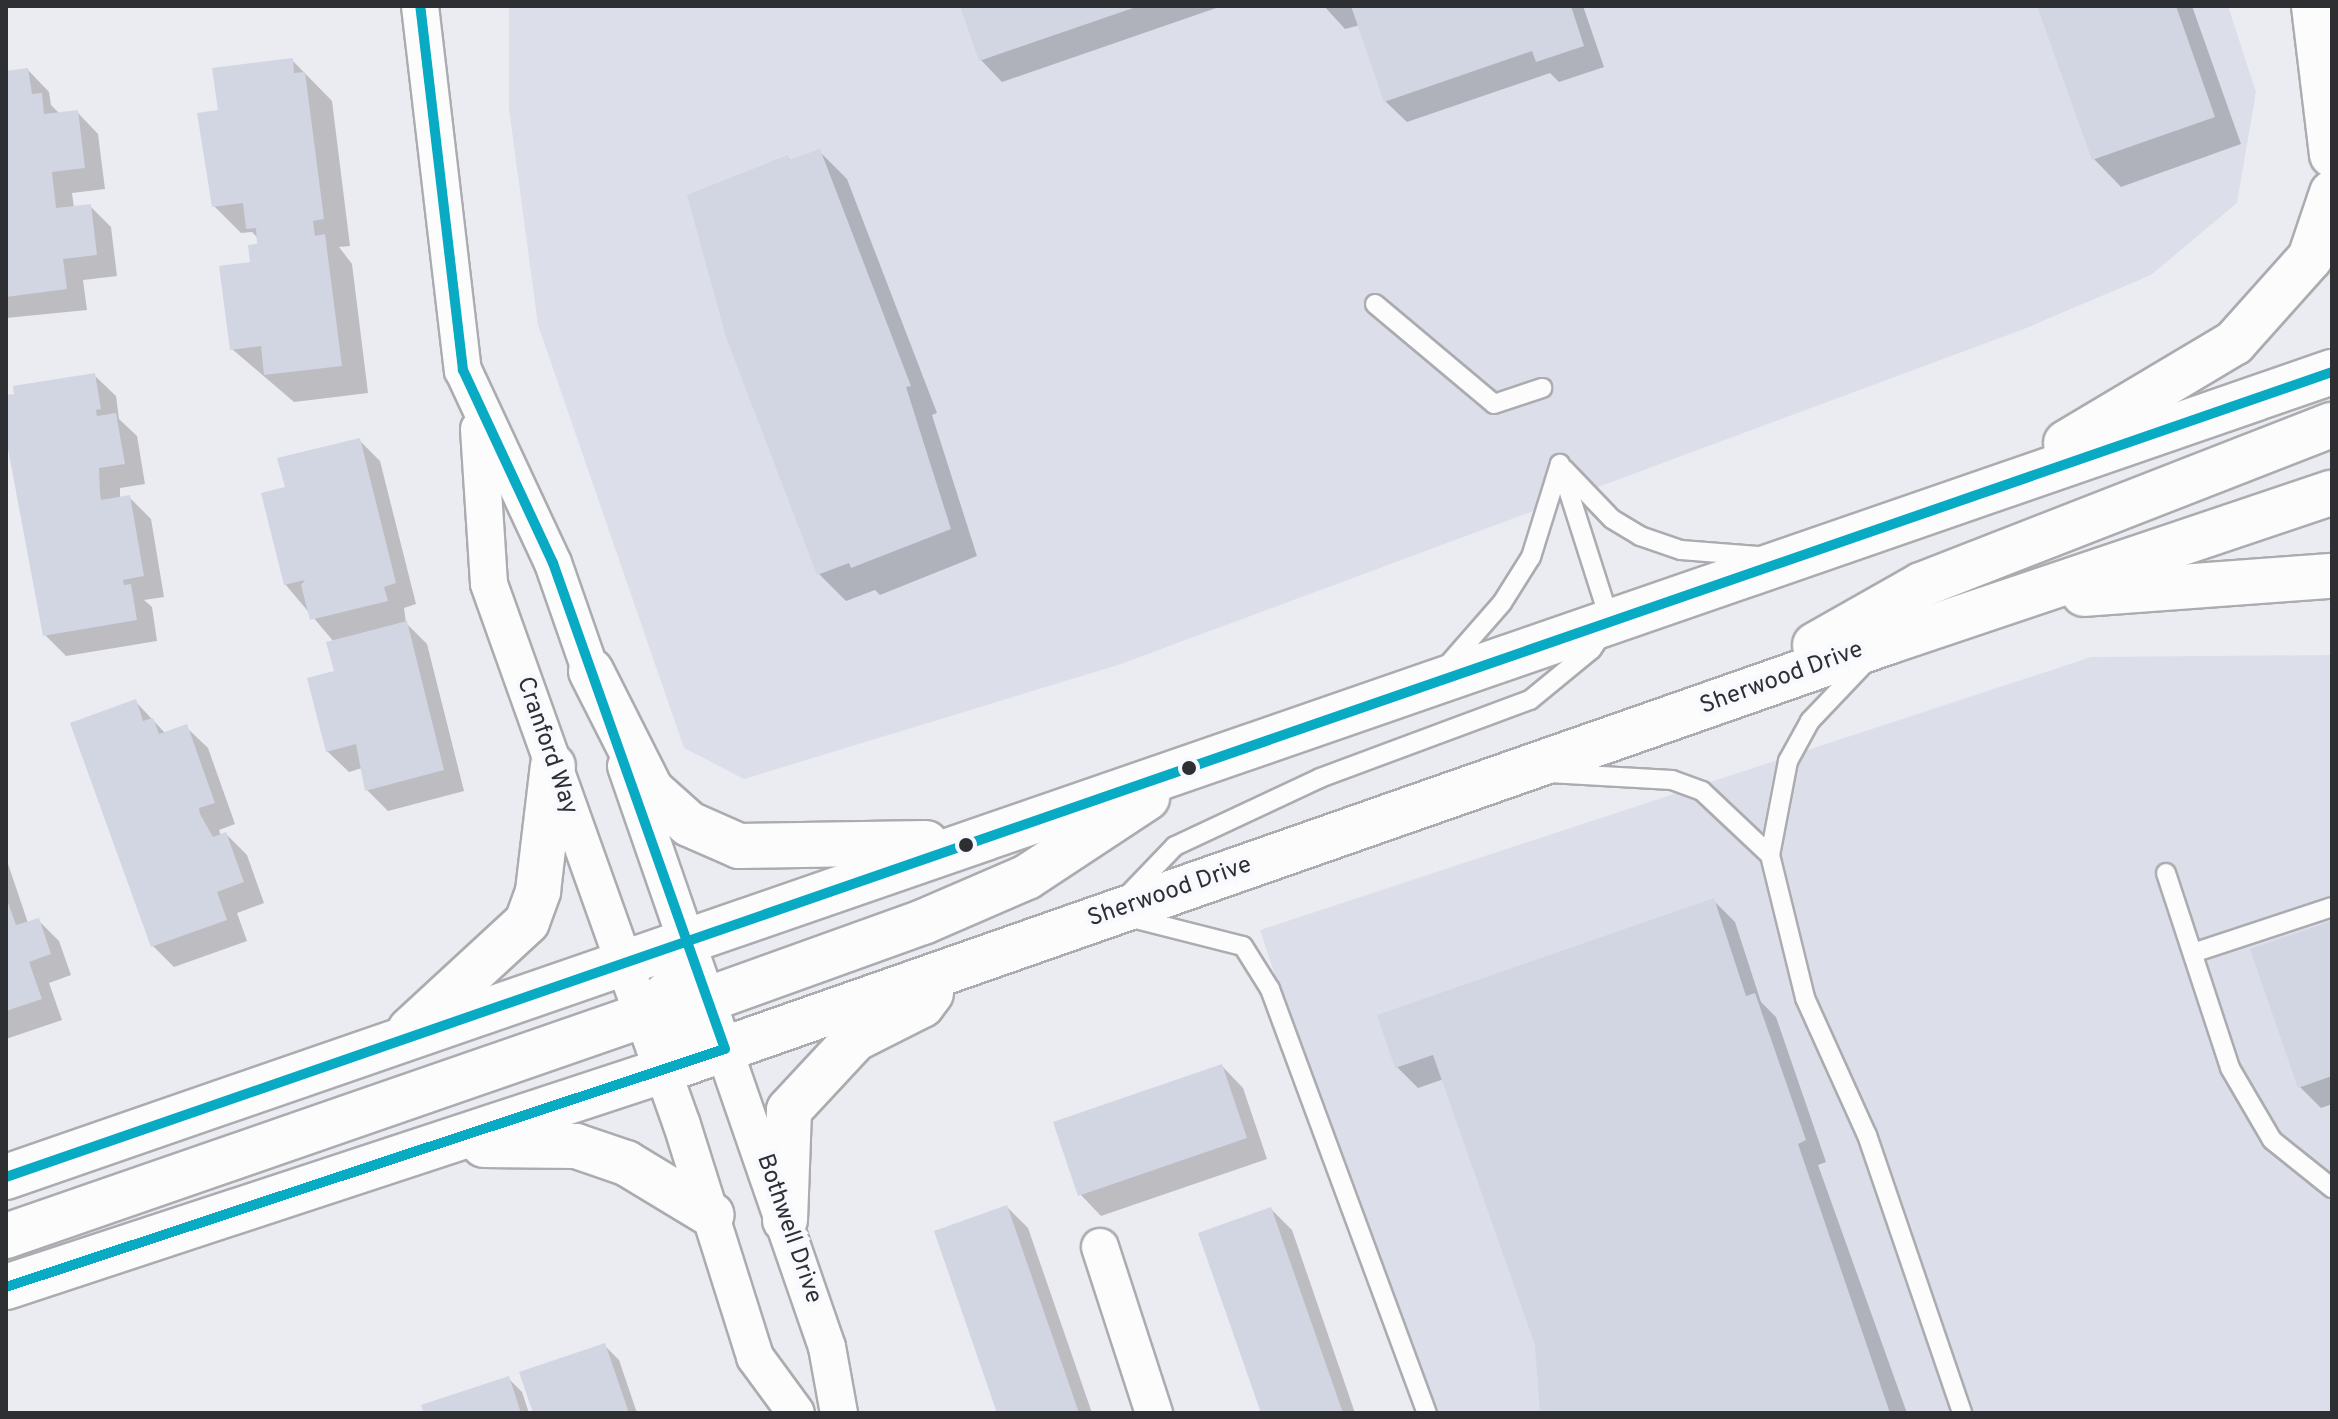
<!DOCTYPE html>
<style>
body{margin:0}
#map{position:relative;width:2338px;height:1419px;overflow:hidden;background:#ebecf2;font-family:Overpass,sans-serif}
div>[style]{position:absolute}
.built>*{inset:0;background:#dcdfea}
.shadow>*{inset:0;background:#0003}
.building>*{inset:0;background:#d2d5e2}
.roads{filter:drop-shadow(2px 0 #abacb0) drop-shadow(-2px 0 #abacb0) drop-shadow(0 2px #abacb0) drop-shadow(0 -2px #abacb0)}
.service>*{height:18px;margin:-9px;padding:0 9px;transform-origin:9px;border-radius:9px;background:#fcfcfd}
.minor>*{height:36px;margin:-18px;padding:0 18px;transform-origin:18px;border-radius:18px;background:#fcfcfd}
.secondary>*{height:44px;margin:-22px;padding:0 22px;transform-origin:22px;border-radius:22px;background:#fcfcfd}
.bus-1>*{height:10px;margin:-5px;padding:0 5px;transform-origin:5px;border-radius:5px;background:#08aac4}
.dots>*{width:22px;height:22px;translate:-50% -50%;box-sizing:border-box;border:4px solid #f7f9ff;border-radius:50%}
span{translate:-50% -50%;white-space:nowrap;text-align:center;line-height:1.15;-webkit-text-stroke:8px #f7f9ff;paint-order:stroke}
.street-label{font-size:24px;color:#2e2f32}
.frame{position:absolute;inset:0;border:8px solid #2e2f32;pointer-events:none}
</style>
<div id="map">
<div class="built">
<i style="clip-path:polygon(509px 6px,2228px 6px,2256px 92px,2237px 203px,2151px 275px,2024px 329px,1118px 665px,744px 779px,684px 748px,538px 325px,509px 109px)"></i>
<i style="clip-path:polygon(2332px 655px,2332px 1413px,1420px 1413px,1260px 930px,2091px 657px)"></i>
</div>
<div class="shadow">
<i style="clip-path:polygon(962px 6px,1222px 6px,1002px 82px,981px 60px)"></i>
<i style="clip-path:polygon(1324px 6px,1583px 6px,1604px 67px,1559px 82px,1550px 73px,1407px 122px,1385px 101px,1360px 25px,1345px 29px)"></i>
<i style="clip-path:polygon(2040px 6px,2192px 6px,2241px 144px,2121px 187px,2094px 159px)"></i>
<i style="clip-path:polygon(292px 60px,332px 101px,350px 246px,339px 247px,352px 264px,368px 393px,294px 402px,232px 349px,259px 239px,252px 232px,241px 233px,214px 206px,220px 112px)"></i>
<i style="clip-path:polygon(28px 70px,49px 92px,51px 105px,60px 114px,77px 112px,98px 134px,105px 189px,72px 193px,74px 208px,90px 206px,111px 227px,117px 276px,83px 280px,87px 310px,6px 318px,6px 73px)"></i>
<i style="clip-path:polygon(820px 152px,847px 179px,937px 413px,932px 415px,977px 556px,880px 595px,875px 590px,846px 601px,819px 574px,787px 157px,791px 161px)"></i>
<i style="clip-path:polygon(94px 375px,116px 396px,119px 419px,137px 436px,145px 484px,120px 488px,120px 499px,129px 497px,151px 519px,164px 597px,144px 600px,152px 607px,157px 641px,66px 656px,45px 635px,6px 397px)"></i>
<i style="clip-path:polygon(359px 440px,380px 461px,416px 604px,404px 608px,406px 623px,427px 644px,464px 791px,388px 811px,367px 790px,362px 768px,349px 772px,327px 751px,336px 672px,334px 642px,285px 584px,287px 488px)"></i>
<i style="clip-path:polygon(135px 701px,166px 734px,186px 727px,208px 748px,235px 824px,219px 830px,221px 836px,226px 834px,247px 855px,264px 903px,237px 913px,247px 941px,174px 967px,153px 946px)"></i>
<i style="clip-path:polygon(6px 858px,28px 923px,38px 920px,59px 941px,71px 975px,49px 983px,62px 1020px,6px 1039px)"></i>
<i style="clip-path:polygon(1713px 900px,1735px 922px,1761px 1002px,1776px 1017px,1826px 1162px,1818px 1165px,1907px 1413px,1542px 1413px,1537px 1344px,1444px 1079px,1418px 1088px,1397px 1067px)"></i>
<i style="clip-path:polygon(2332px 923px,2332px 1104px,2321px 1108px,2300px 1087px)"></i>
<i style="clip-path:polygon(1222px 1066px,1243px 1088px,1267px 1159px,1101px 1216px,1080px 1194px)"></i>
<i style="clip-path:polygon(1007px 1207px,1028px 1228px,1092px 1413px,999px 1413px)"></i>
<i style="clip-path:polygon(1271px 1209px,1292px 1230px,1355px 1413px,1263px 1413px)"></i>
<i style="clip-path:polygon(604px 1345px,619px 1360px,637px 1413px,535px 1413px)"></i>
<i style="clip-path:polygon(508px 1378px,522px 1392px,529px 1413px,426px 1413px)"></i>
</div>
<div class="building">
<i style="clip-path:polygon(960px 6px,1139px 6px,979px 61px)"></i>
<i style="clip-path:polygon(1351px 6px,1571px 6px,1584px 46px,1536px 62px,1532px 51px,1384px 102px)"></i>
<i style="clip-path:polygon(2037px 6px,2176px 6px,2215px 117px,2092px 160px)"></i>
<i style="clip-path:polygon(293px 58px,294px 73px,305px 72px,324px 219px,313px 221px,315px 236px,325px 234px,342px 366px,264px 375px,261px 346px,230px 350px,219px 266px,250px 262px,248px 245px,257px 244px,256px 228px,246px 229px,243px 203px,212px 207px,197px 113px,218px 110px,212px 68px)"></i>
<i style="clip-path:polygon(28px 68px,32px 94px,42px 93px,44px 114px,78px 110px,85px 168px,52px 172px,56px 208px,91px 204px,97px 255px,63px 259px,67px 289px,6px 297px,6px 71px)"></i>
<i style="clip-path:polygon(820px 149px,911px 386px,906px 387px,951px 529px,851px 568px,849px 563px,817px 575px,726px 337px,687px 195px,788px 155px,789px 160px)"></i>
<i style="clip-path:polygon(95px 373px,101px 409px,96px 410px,97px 416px,116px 413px,125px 464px,99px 468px,100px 492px,101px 500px,130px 495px,144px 576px,123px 580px,124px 585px,131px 584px,137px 620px,43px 636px,6px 438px,6px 395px,14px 394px,13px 386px)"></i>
<i style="clip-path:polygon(360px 438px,396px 583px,384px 587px,388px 601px,310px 620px,301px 585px,305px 580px,284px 585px,261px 493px,285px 487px,277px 458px)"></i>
<i style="clip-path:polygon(407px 621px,444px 770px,365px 791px,356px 744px,326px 752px,307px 678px,334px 671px,326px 642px)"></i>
<i style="clip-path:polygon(136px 699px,143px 721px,153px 718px,159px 734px,187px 724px,215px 803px,199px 808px,200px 814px,213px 837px,226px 832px,244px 882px,217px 892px,227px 920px,151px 947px,70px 723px)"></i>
<i style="clip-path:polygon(6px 897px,16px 925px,39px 918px,51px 954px,29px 962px,42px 999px,6px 1011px)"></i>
<i style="clip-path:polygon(1714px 898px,1746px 996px,1755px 993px,1806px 1140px,1798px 1144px,1890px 1413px,1540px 1413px,1535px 1345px,1433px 1055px,1395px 1068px,1377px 1015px)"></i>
<i style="clip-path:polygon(2332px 921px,2332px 1076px,2298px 1088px,2250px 949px)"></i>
<i style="clip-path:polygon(1222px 1064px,1247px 1138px,1078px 1196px,1053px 1122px)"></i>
<i style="clip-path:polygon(1007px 1205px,1079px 1413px,997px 1413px,934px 1231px)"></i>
<i style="clip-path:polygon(1271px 1207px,1343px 1413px,1261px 1413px,1198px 1233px)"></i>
<i style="clip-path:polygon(605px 1343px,629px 1413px,533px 1413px,519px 1372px)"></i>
<i style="clip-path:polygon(509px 1376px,521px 1413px,424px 1413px,421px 1405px)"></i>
</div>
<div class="roads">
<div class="service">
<i style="left:1375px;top:304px;width:155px;rotate:40deg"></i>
<i style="left:1494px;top:404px;width:51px;rotate:-18.4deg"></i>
<i style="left:1564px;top:469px;width:69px;rotate:46.2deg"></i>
<i style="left:1612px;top:519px;width:33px;rotate:31deg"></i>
<i style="left:1640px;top:536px;width:43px;rotate:18.9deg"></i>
<i style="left:1681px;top:550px;width:77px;rotate:4.5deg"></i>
<i style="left:1865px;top:663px;width:80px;rotate:133.5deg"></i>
<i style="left:1810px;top:721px;width:46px;rotate:118.8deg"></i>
<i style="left:1788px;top:761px;width:96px;rotate:100.8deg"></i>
<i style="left:1770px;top:855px;width:147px;rotate:76.2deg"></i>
<i style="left:1805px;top:998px;width:150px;rotate:65.7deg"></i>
<i style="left:1867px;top:1135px;width:294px;rotate:71.1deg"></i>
<i style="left:1446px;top:667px;width:85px;rotate:-48.8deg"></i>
<i style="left:1502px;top:603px;width:54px;rotate:-57.8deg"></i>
<i style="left:1531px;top:557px;width:97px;rotate:-72.7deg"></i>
<i style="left:1549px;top:773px;width:123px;rotate:3.3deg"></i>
<i style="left:1672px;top:780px;width:32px;rotate:20deg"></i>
<i style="left:1702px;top:791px;width:93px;rotate:43.3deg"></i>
<i style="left:2166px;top:873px;width:205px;rotate:71.8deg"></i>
<i style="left:2230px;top:1068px;width:83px;rotate:59.7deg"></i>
<i style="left:2272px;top:1140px;width:77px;rotate:38.7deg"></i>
<i style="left:1127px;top:896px;width:69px;rotate:-46.2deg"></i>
<i style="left:1175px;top:846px;width:160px;rotate:-25.1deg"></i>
<i style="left:1320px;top:778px;width:224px;rotate:-20.4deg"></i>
<i style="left:1530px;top:700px;width:80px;rotate:-39.4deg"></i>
<i style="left:1592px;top:649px;width:33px;rotate:-57deg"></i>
<i style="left:1610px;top:621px;width:165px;rotate:-107.7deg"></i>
<i style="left:1132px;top:918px;width:114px;rotate:14.2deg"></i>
<i style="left:1243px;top:946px;width:51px;rotate:57.9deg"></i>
<i style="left:1270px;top:989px;width:452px;rotate:69.7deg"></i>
<i style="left:2193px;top:953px;width:146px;rotate:-18.3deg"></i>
</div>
<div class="minor">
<i style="left:420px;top:6px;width:367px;rotate:83.3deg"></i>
<i style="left:463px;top:370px;width:213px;rotate:65deg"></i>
<i style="left:553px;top:563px;width:140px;rotate:70.8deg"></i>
<i style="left:479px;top:429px;width:155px;rotate:86.3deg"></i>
<i style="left:489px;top:584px;width:574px;rotate:70.37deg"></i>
<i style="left:682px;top:1125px;width:243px;rotate:72.5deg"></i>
<i style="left:755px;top:1357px;width:69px;rotate:53.8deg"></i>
<i style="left:626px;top:766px;width:615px;rotate:70.92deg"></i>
<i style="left:827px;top:1347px;width:67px;rotate:79.7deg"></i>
<i style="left:1100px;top:1247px;width:175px;rotate:72deg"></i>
</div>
<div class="secondary">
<i style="left:2314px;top:6px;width:150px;rotate:83.1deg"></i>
<i style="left:2066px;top:443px;width:196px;rotate:-30.8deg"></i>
<i style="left:2234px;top:343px;width:114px;rotate:-48.2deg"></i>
<i style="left:2310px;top:258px;width:69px;rotate:-71.3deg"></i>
<i style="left:2084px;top:594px;width:249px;rotate:-4.2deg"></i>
<i style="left:1815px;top:645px;width:122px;rotate:-29.5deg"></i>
<i style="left:1921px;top:585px;width:441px;rotate:-21.3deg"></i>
<i style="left:591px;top:671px;width:133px;rotate:63.2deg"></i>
<i style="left:651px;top:790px;width:51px;rotate:41.8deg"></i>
<i style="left:689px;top:824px;width:55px;rotate:23.7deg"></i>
<i style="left:739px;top:846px;width:187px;rotate:-0.9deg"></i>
<i style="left:410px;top:1030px;width:159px;rotate:-42.7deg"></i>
<i style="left:527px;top:922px;width:33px;rotate:-70deg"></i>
<i style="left:538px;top:891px;width:126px;rotate:-83.2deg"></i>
<i style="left:662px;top:1071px;width:45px;rotate:-72deg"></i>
<i style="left:676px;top:1028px;width:44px;rotate:-41.3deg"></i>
<i style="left:709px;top:999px;width:227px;rotate:-19.8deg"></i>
<i style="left:923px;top:922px;width:113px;rotate:-23.4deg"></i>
<i style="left:1027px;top:877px;width:144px;rotate:-33.4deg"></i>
<i style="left:484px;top:1145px;width:92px;rotate:0.6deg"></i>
<i style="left:576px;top:1146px;width:53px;rotate:18.8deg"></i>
<i style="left:626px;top:1163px;width:100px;rotate:31.2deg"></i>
<i style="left:6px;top:1177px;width:2461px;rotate:-19.09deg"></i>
<i style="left:785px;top:1220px;width:110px;rotate:-87.9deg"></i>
<i style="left:789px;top:1110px;width:97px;rotate:-47.1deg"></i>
<i style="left:855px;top:1039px;width:75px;rotate:-26.9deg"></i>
<i style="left:922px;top:1005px;width:15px;rotate:-53deg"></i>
<i style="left:6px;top:1236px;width:672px;rotate:-19.11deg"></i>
<i style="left:641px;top:1016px;width:42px;rotate:-40.2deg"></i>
<i style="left:673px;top:989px;width:52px;rotate:-72.3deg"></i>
<i style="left:6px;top:1287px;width:691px;rotate:-18.23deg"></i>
<i style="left:662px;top:1071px;width:1299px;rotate:-19.29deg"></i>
<i style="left:1888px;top:642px;width:468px;rotate:-18.6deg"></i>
</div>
</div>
<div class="bus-1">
<i style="left:6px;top:1177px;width:2461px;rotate:-19.09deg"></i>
<i style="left:6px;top:1287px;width:757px;rotate:-18.32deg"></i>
<i style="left:725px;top:1049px;width:516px;rotate:-109.49deg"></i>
<i style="left:553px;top:563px;width:213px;rotate:-115deg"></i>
<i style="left:463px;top:370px;width:367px;rotate:-96.7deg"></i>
</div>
<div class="dots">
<i style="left:1189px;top:768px;background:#2e2f32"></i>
<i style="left:966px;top:845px;background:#2e2f32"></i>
</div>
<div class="street-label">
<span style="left:1782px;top:679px;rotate:-20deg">Sherwood Drive</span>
<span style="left:546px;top:746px;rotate:71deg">Cranford Way</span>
<span style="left:1170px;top:893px;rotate:-19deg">Sherwood Drive</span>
<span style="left:788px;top:1229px;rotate:71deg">Bothwell Drive</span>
</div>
<div class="frame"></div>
</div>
